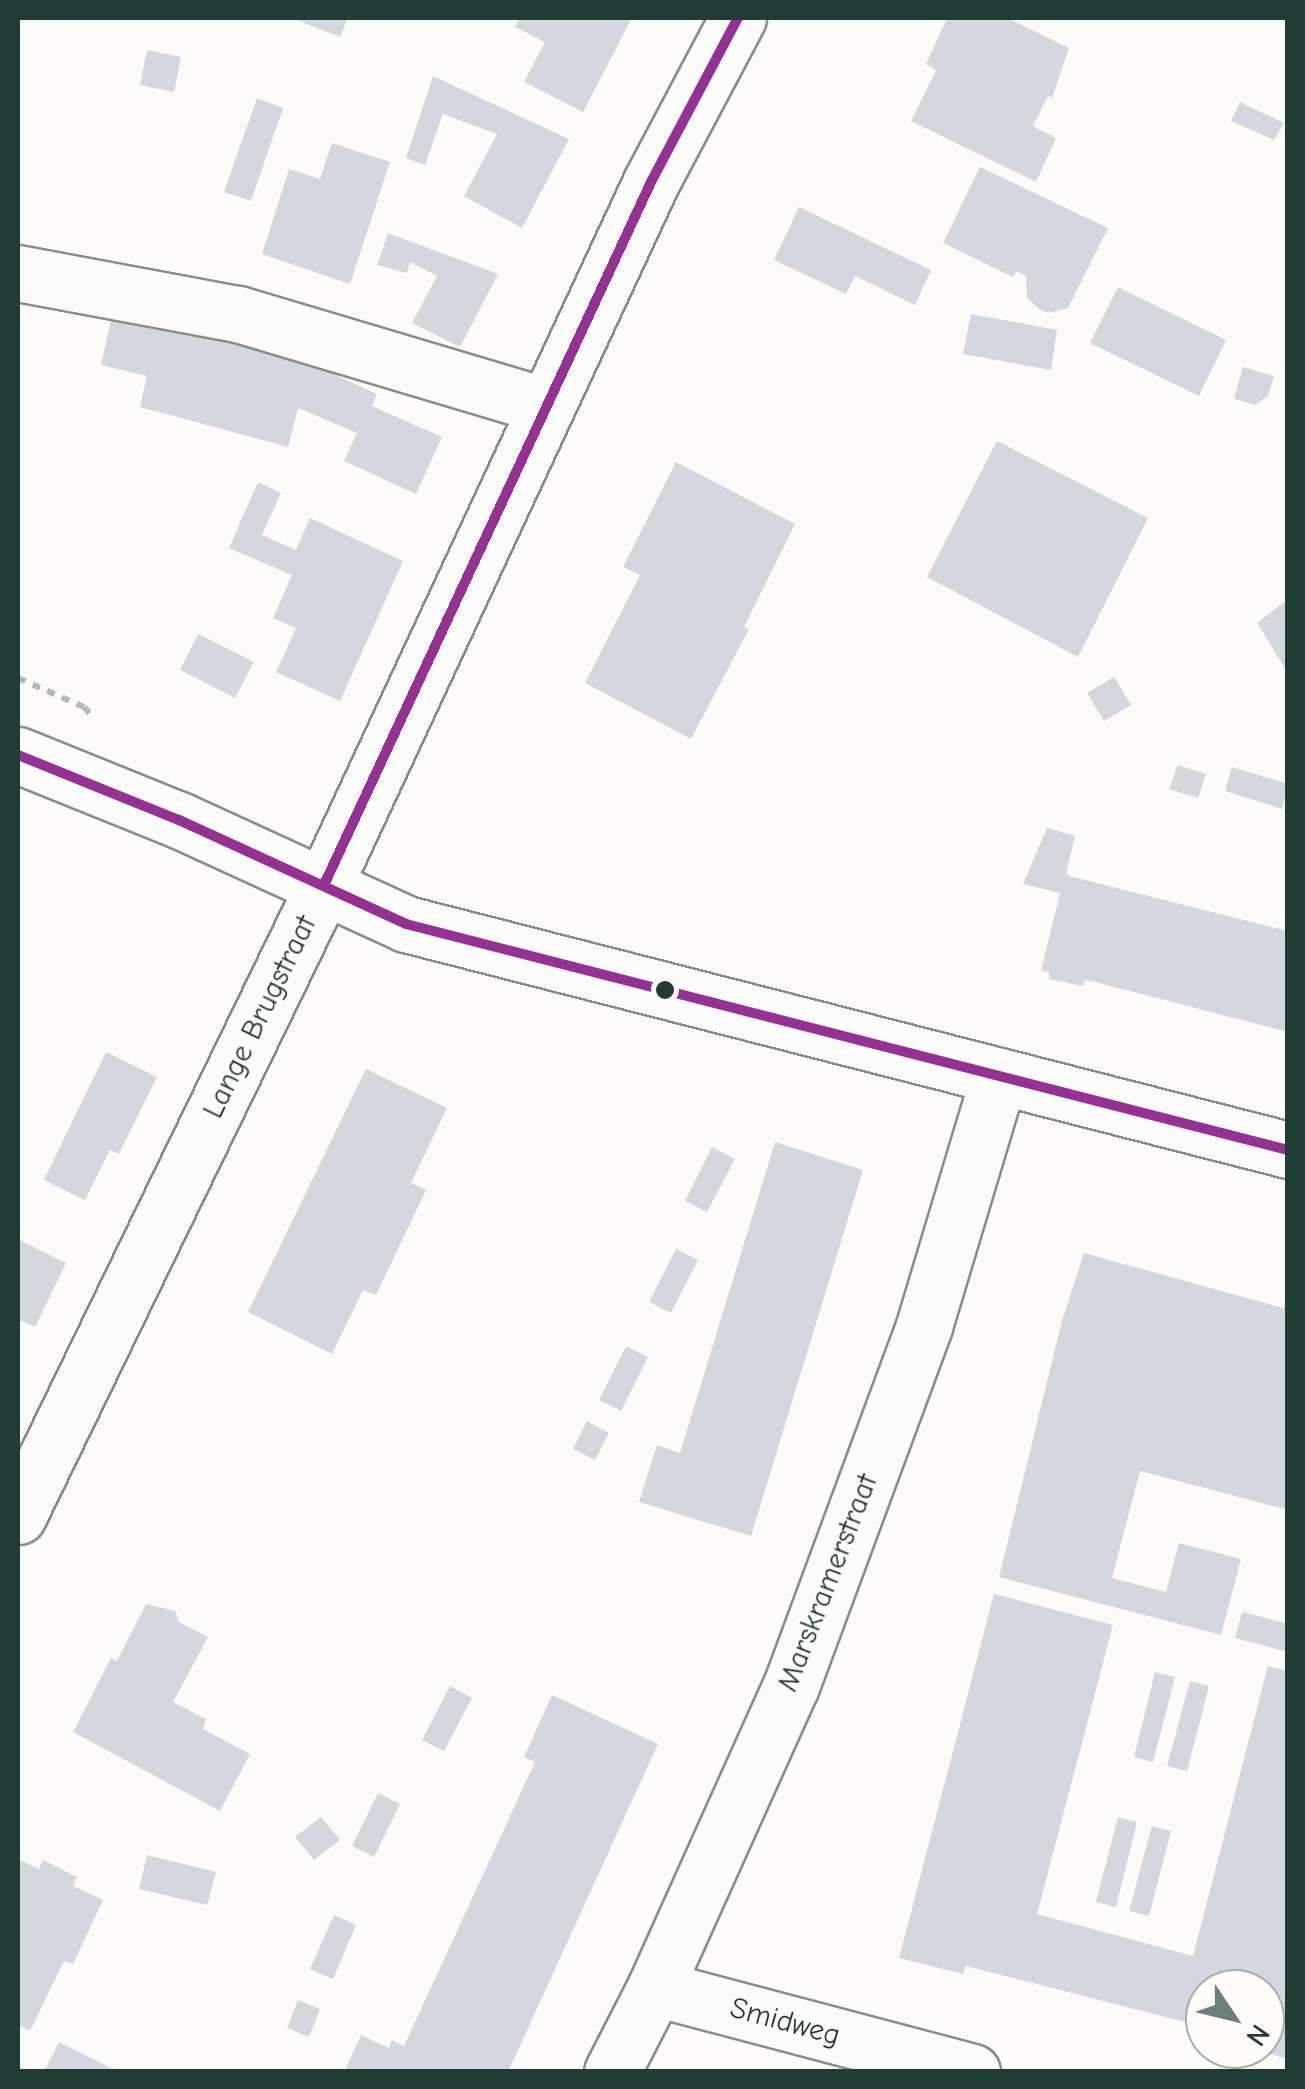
<!DOCTYPE html>
<style>
body{margin:0}
#map{position:relative;width:1305px;height:2089px;overflow:hidden;background:#fcfbf8;font-family:"Comic Neue",sans-serif}
div>[style]{position:absolute}
.building>*{inset:0;background:#d3d7df}
.path>*{height:6px;margin-top:-3px;transform-origin:0;background:repeating-linear-gradient(90deg,#b5b8b6 0 8px,transparent 0 16px)}
.roads{filter:drop-shadow(2px 0 #888d8a) drop-shadow(-2px 0 #888d8a) drop-shadow(0 2px #888d8a) drop-shadow(0 -2px #888d8a)}
.minor>*{height:55px;margin:-27.5px;padding:0 27.5px;transform-origin:27.5px;border-radius:27.5px;background:#fbfbf9}
.bus-1>*{height:10px;margin:-5px;padding:0 5px;transform-origin:5px;border-radius:5px;background:#953192}
.dots>*{width:28px;height:28px;translate:-50% -50%;box-sizing:border-box;border:5px solid #fdfcf7;border-radius:50%}
span{translate:-50% -50%;white-space:nowrap;text-align:center;line-height:1.15;-webkit-text-stroke:8px #fdfcf7;paint-order:stroke}
.street-label{font-size:30px;color:#1f3d34}
.frame{position:absolute;inset:0;border:20px solid #1f3d34;pointer-events:none}
.north{position:absolute;left:1185px;top:1969px;width:100px;height:100px;box-sizing:border-box;background:#fdfcf7;border:2px solid #a4b0a9;border-radius:50%;rotate:125deg;font-size:28px;font-weight:700;line-height:40px;text-align:center;color:#1f3d34}
.north::after{content:'';display:block;margin:auto;width:35px;height:45px;background:#6c8079;clip-path:polygon(50% 0,100% 100%,50% 72%,0 100%)}
</style>
<div id="map">
<div class="building">
<i style="clip-path:polygon(292px 18px,348px 18px,340px 37px)"></i>
<i style="clip-path:polygon(519px 18px,632px 18px,583px 112px,524px 82px,545px 42px,515px 27px)"></i>
<i style="clip-path:polygon(947px 18px,1007px 18px,1069px 48px,1052px 98px,1048px 96px,1033px 126px,1056px 138px,1036px 182px,911px 121px,936px 70px,926px 64px)"></i>
<i style="clip-path:polygon(147px 50px,181px 57px,174px 92px,140px 85px)"></i>
<i style="clip-path:polygon(433px 76px,569px 139px,522px 228px,464px 196px,497px 134px,443px 114px,425px 165px,406px 158px)"></i>
<i style="clip-path:polygon(257px 98px,283px 108px,251px 201px,224px 192px)"></i>
<i style="clip-path:polygon(1240px 102px,1284px 123px,1274px 140px,1231px 121px)"></i>
<i style="clip-path:polygon(332px 143px,390px 162px,350px 284px,262px 254px,289px 169px,320px 179px)"></i>
<i style="clip-path:polygon(980px 167px,1108px 228px,1068px 308px,1048px 313px,1039px 309px,1027px 298px,1026px 276px,1016px 271px,1013px 277px,943px 243px)"></i>
<i style="clip-path:polygon(799px 207px,931px 270px,915px 305px,855px 276px,846px 294px,774px 260px)"></i>
<i style="clip-path:polygon(388px 233px,498px 274px,460px 347px,412px 323px,437px 276px,410px 262px,407px 273px,377px 265px)"></i>
<i style="clip-path:polygon(1118px 287px,1226px 340px,1199px 396px,1090px 343px)"></i>
<i style="clip-path:polygon(971px 314px,1057px 330px,1051px 370px,963px 354px)"></i>
<i style="clip-path:polygon(112px 315px,163px 323px,311px 364px,377px 394px,372px 406px,442px 437px,416px 494px,344px 461px,357px 433px,298px 408px,288px 447px,140px 407px,147px 376px,101px 365px)"></i>
<i style="clip-path:polygon(1243px 367px,1274px 376px,1268px 396px,1255px 405px,1234px 399px)"></i>
<i style="clip-path:polygon(997px 441px,1148px 518px,1078px 657px,927px 577px)"></i>
<i style="clip-path:polygon(676px 462px,795px 524px,744px 627px,749px 629px,691px 739px,585px 683px,640px 575px,623px 567px)"></i>
<i style="clip-path:polygon(258px 482px,281px 493px,262px 535px,296px 550px,310px 518px,403px 561px,340px 701px,276px 672px,296px 628px,273px 618px,292px 575px,229px 548px)"></i>
<i style="clip-path:polygon(1288px 599px,1288px 673px,1257px 623px)"></i>
<i style="clip-path:polygon(198px 634px,254px 662px,235px 698px,180px 670px)"></i>
<i style="clip-path:polygon(1114px 677px,1131px 705px,1104px 721px,1087px 693px)"></i>
<i style="clip-path:polygon(1178px 765px,1206px 774px,1198px 798px,1169px 789px)"></i>
<i style="clip-path:polygon(1232px 767px,1288px 784px,1282px 809px,1225px 791px)"></i>
<i style="clip-path:polygon(1047px 828px,1075px 836px,1066px 873px,1069px 876px,1288px 931px,1288px 1032px,1095px 982px,1084px 980px,1083px 986px,1049px 979px,1049px 972px,1041px 971px,1060px 893px,1023px 884px)"></i>
<i style="clip-path:polygon(106px 1052px,157px 1077px,119px 1154px,110px 1150px,85px 1200px,44px 1180px)"></i>
<i style="clip-path:polygon(366px 1069px,447px 1108px,411px 1183px,426px 1190px,376px 1295px,363px 1290px,332px 1354px,248px 1312px)"></i>
<i style="clip-path:polygon(775px 1142px,863px 1170px,751px 1536px,639px 1502px,657px 1445px,680px 1453px)"></i>
<i style="clip-path:polygon(712px 1147px,735px 1159px,707px 1212px,685px 1201px)"></i>
<i style="clip-path:polygon(18px 1239px,66px 1263px,35px 1327px,18px 1319px)"></i>
<i style="clip-path:polygon(676px 1249px,698px 1260px,671px 1313px,649px 1302px)"></i>
<i style="clip-path:polygon(1084px 1253px,1283px 1308px,1288px 1296px,1288px 1510px,1140px 1471px,1112px 1578px,1166px 1592px,1179px 1543px,1241px 1559px,1221px 1635px,999px 1577px,1062px 1321px)"></i>
<i style="clip-path:polygon(626px 1346px,648px 1357px,621px 1411px,599px 1400px)"></i>
<i style="clip-path:polygon(587px 1421px,609px 1433px,595px 1460px,573px 1449px)"></i>
<i style="clip-path:polygon(994px 1594px,1113px 1625px,1037px 1914px,1193px 1956px,1268px 1666px,1288px 1671px,1288px 2059px,1255px 2050px,1265px 2049px,1265px 1989px,1205px 1989px,1205px 2027px,966px 1966px,963px 1974px,899px 1958px)"></i>
<i style="clip-path:polygon(146px 1604px,175px 1611px,179px 1622px,208px 1637px,173px 1702px,206px 1719px,203px 1729px,250px 1754px,220px 1811px,73px 1732px,111px 1658px,117px 1661px)"></i>
<i style="clip-path:polygon(1242px 1612px,1288px 1624px,1288px 1652px,1235px 1638px)"></i>
<i style="clip-path:polygon(1155px 1672px,1175px 1677px,1153px 1762px,1134px 1757px)"></i>
<i style="clip-path:polygon(1190px 1681px,1209px 1686px,1187px 1771px,1167px 1766px)"></i>
<i style="clip-path:polygon(450px 1686px,472px 1698px,444px 1751px,422px 1740px)"></i>
<i style="clip-path:polygon(552px 1695px,658px 1744px,508px 2072px,344px 2072px,361px 2035px,389px 2048px,392px 2040px,404px 2046px,535px 1762px,524px 1757px)"></i>
<i style="clip-path:polygon(378px 1793px,400px 1804px,374px 1857px,352px 1846px)"></i>
<i style="clip-path:polygon(321px 1817px,340px 1840px,314px 1860px,295px 1837px)"></i>
<i style="clip-path:polygon(1118px 1817px,1137px 1822px,1116px 1907px,1096px 1902px)"></i>
<i style="clip-path:polygon(1152px 1826px,1171px 1831px,1149px 1916px,1129px 1911px)"></i>
<i style="clip-path:polygon(147px 1855px,216px 1872px,207px 1905px,139px 1889px)"></i>
<i style="clip-path:polygon(18px 1859px,39px 1869px,43px 1860px,77px 1877px,73px 1886px,103px 1900px,73px 1964px,64px 1961px,30px 2031px,18px 2025px)"></i>
<i style="clip-path:polygon(334px 1915px,356px 1925px,333px 1979px,310px 1969px)"></i>
<i style="clip-path:polygon(298px 2000px,320px 2009px,309px 2037px,287px 2028px)"></i>
<i style="clip-path:polygon(59px 2042px,119px 2072px,44px 2072px)"></i>
</div>
<div class="path">
<i style="left:18px;top:678px;width:72px;rotate:23.7deg"></i>
<i style="left:84px;top:707px;width:12px;rotate:48deg"></i>
</div>
<div class="roads">
<div class="minor">
<i style="left:18px;top:273px;width:224px;rotate:10.6deg"></i>
<i style="left:238px;top:314px;width:321px;rotate:16.6deg"></i>
<i style="left:18px;top:755px;width:174px;rotate:22deg"></i>
<i style="left:179px;top:820px;width:250px;rotate:24.6deg"></i>
<i style="left:406px;top:924px;width:910px;rotate:14.37deg"></i>
<i style="left:18px;top:1516px;width:701px;rotate:-64.13deg"></i>
<i style="left:324px;top:885px;width:775px;rotate:-65.05deg"></i>
<i style="left:651px;top:182px;width:186px;rotate:-62.1deg"></i>
<i style="left:655px;top:1988px;width:328px;rotate:14.8deg"></i>
<i style="left:612px;top:2072px;width:94px;rotate:-62.9deg"></i>
<i style="left:655px;top:1988px;width:331px;rotate:-65.8deg"></i>
<i style="left:791px;top:1686px;width:384px;rotate:-69.7deg"></i>
<i style="left:924px;top:1326px;width:261px;rotate:-73.3deg"></i>
</div>
</div>
<div class="bus-1">
<i style="left:18px;top:755px;width:174px;rotate:22deg"></i>
<i style="left:179px;top:820px;width:250px;rotate:24.6deg"></i>
<i style="left:406px;top:924px;width:910px;rotate:14.37deg"></i>
<i style="left:324px;top:885px;width:775px;rotate:-65.05deg"></i>
<i style="left:651px;top:182px;width:186px;rotate:-62.1deg"></i>
</div>
<div class="dots">
<i style="left:665px;top:990px;background:#1f3d34"></i>
</div>
<div class="street-label">
<span style="left:260px;top:1017px;rotate:-64deg">Lange Brugstraat</span>
<span style="left:828px;top:1583px;rotate:-69deg">Marskramerstraat</span>
<span style="left:785px;top:2022px;rotate:15deg">Smidweg</span>
</div>
<div class="frame"></div>
<div class="north">N</div>
</div>
